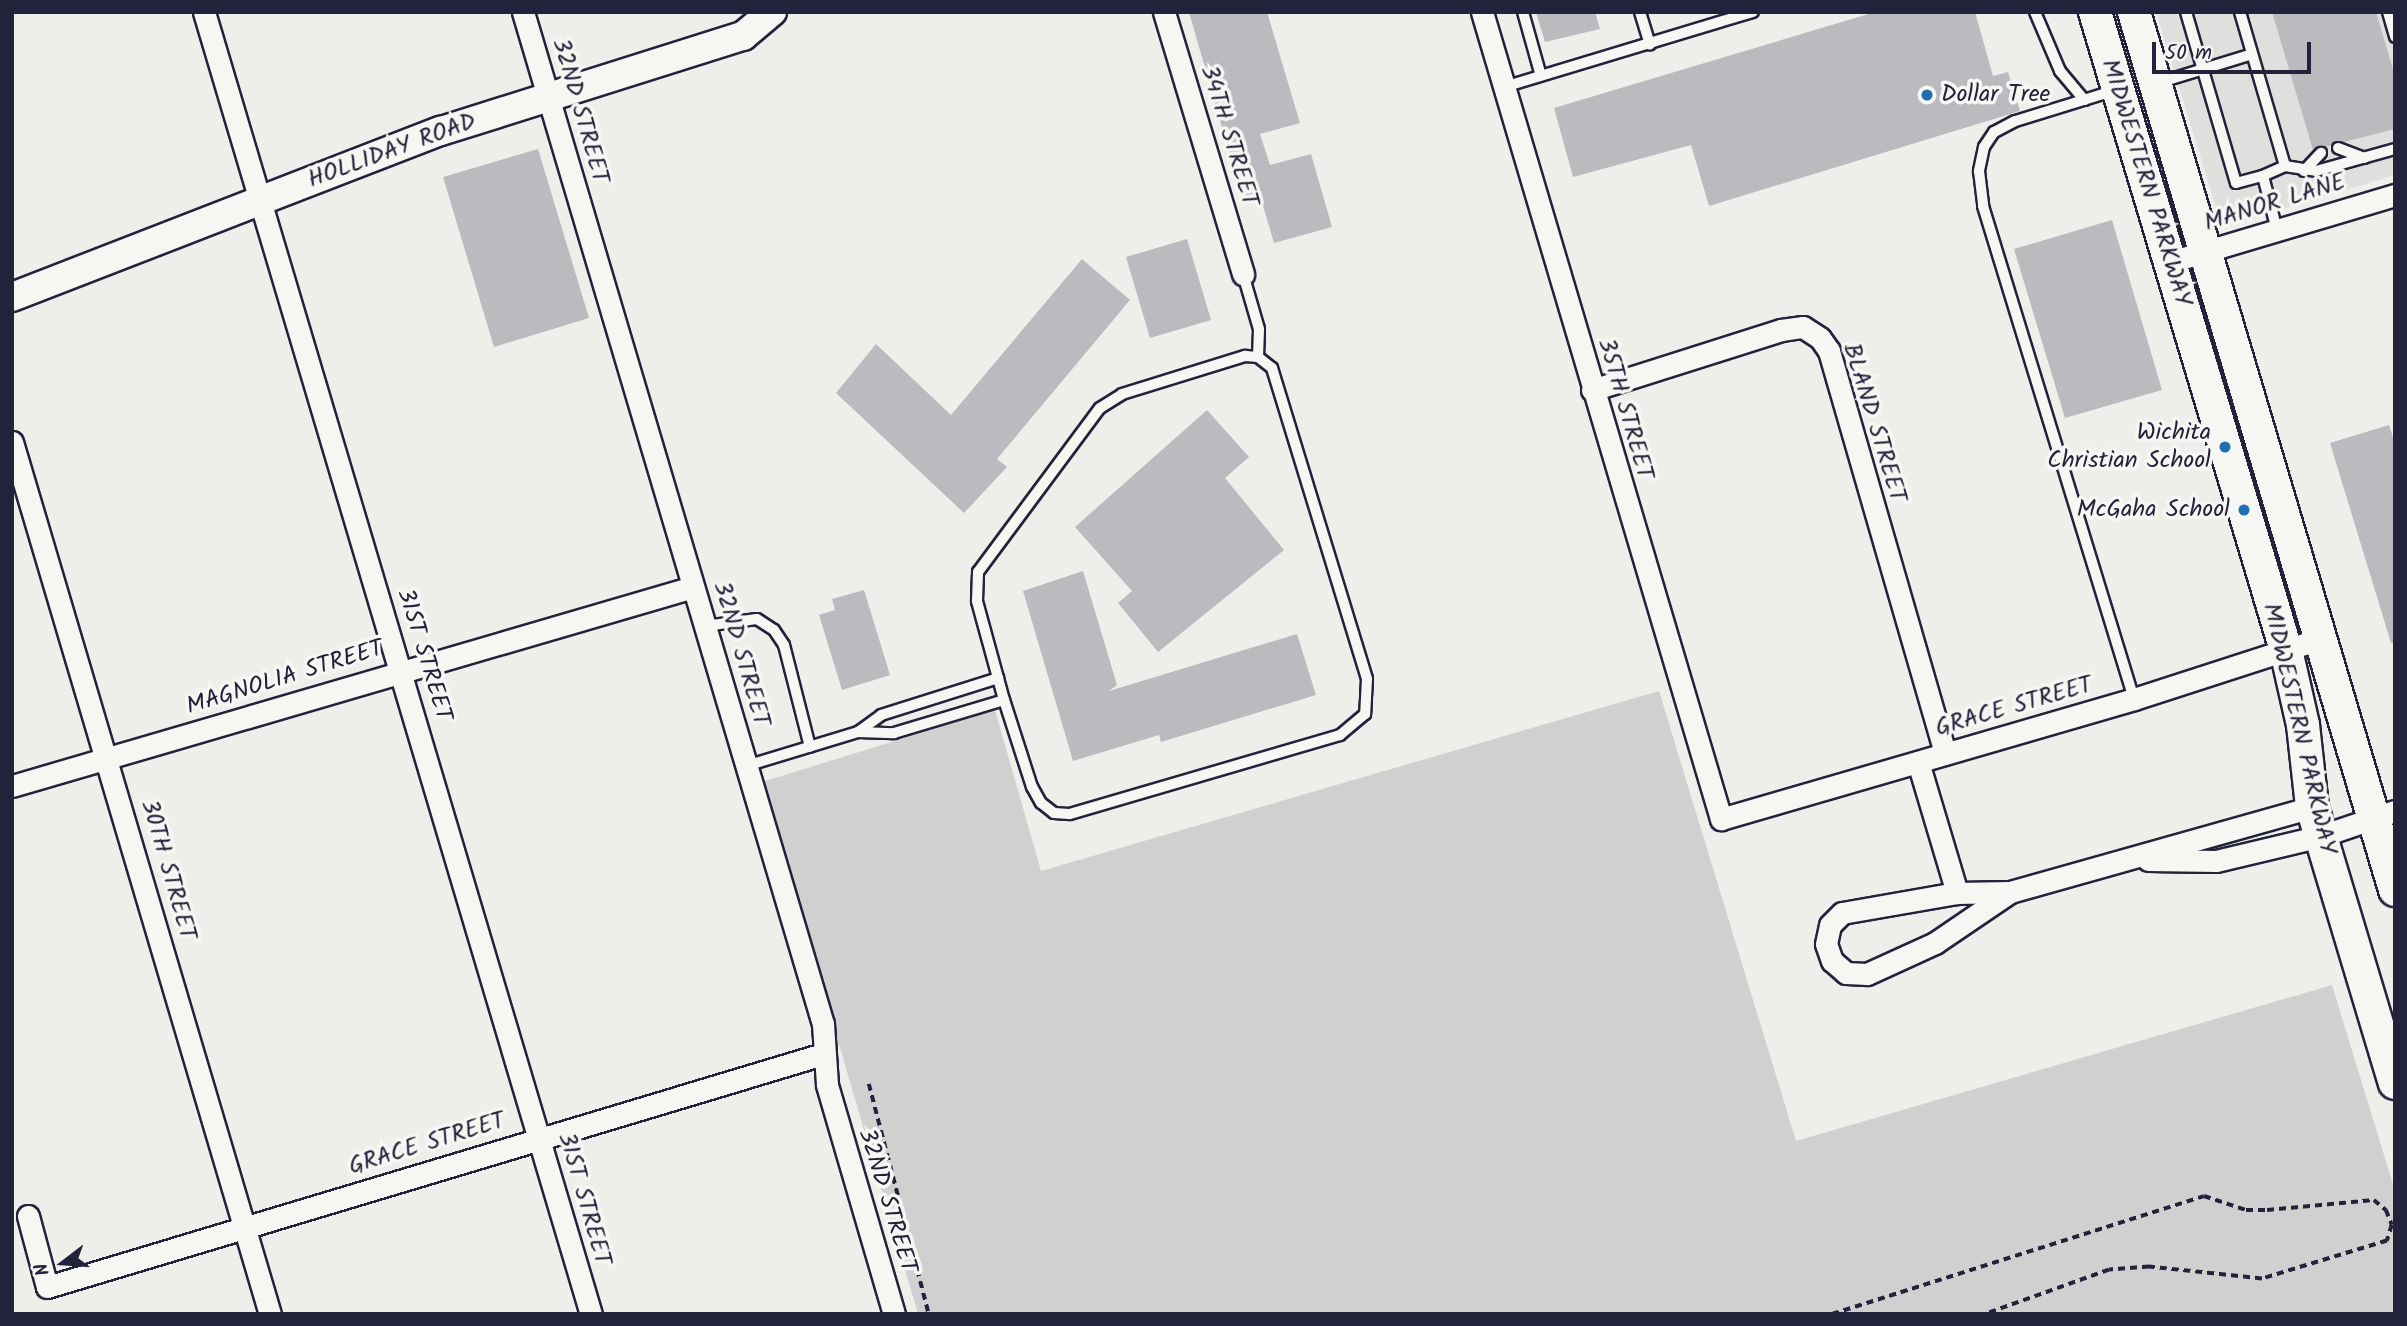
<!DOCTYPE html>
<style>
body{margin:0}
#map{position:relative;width:2407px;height:1326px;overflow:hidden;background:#eeeeeb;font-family:Kalam,sans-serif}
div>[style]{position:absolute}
.built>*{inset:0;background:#dfdfde}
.green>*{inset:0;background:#d0d0d1}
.building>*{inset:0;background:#bbbbbf}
.path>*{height:3.5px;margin-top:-1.75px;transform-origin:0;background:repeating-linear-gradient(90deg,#22223b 0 7px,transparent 0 12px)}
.roads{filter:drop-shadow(2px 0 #22223b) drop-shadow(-2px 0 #22223b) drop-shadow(0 2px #22223b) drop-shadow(0 -2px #22223b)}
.service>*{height:10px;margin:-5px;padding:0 5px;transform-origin:5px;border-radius:5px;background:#f6f6f2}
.minor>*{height:21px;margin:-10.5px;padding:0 10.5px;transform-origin:10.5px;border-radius:10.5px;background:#f6f6f2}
.tertiary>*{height:28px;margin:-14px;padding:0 14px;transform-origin:14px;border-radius:14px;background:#f6f6f2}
.secondary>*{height:32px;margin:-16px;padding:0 16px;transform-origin:16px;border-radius:16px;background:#f6f6f2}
.dots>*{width:19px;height:19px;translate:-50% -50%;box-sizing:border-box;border:4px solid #f6f6f2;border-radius:50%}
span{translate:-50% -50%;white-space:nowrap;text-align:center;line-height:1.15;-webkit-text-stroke:7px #f6f6f2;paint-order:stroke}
.poi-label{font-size:24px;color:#22223b}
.left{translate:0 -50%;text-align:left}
.right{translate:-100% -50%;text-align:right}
.street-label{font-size:24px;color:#22223b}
.frame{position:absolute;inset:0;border:14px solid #22223b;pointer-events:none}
.north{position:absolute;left:28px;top:1228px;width:70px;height:70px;-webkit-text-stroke:5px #f6f6f2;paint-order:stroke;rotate:253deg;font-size:19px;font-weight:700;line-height:28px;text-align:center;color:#22223b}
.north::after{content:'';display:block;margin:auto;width:24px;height:32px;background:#22223b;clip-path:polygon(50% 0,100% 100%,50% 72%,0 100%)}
.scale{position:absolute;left:2152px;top:42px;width:159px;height:32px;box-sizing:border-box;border:4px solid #22223b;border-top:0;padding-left:9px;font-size:21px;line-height:24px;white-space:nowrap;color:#22223b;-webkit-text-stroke:5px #f6f6f2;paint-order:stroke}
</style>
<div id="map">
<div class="built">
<i style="clip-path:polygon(2156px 12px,2395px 12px,2395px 175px,2222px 227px)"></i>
</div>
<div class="green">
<i style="clip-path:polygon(1659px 691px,1796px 1141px,2332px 985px,2395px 1191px,2395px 1314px,918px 1314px,762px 782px,995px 710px,1041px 871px)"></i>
</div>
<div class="building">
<i style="clip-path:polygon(1189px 12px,1267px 12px,1300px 123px,1260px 134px,1270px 165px,1311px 154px,1332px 227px,1274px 243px,1259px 192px,1242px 197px)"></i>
<i style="clip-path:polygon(1536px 12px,1595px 12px,1600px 29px,1545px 42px)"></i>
<i style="clip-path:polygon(1875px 12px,1975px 12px,1993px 76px,2008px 72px,2020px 111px,1709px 206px,1691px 145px,1573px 177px,1554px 108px)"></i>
<i style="clip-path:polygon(2272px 12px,2376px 12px,2395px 76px,2395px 129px,2313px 150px)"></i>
<i style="clip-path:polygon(538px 149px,589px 318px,494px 347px,443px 177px)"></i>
<i style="clip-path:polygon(2112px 220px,2162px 390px,2065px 418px,2014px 249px)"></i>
<i style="clip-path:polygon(1187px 239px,1211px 320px,1150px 338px,1126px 257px)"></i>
<i style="clip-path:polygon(1082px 259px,1130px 300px,997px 459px,1007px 467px,964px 513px,836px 393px,876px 344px,951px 415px)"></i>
<i style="clip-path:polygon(1207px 410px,1249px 457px,1225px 478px,1284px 550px,1158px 652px,1118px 603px,1132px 591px,1075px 527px)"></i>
<i style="clip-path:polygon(2389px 425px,2395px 443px,2395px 643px,2391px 643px,2330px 443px)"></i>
<i style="clip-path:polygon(1083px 571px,1117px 685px,1109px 691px,1297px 634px,1316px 695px,1161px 742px,1159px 735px,1073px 761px,1023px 591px)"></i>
<i style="clip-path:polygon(864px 590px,890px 675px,842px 690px,819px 615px,835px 610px,832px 599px)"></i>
</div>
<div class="path">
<i style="left:869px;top:1084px;width:238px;rotate:75.4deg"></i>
<i style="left:1832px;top:1314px;width:390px;rotate:-17.6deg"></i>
<i style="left:2204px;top:1196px;width:44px;rotate:18.4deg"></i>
<i style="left:2246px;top:1210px;width:21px"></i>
<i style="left:2267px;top:1210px;width:107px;rotate:-5.3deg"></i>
<i style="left:2374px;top:1200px;width:16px;rotate:40deg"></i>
<i style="left:2386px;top:1210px;width:16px;rotate:68deg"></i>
<i style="left:2392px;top:1225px;width:17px;rotate:107deg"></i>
<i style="left:2387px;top:1241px;width:131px;rotate:163.1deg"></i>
<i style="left:2262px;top:1279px;width:114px;rotate:-173.9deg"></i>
<i style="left:2149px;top:1267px;width:40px;rotate:175.7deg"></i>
<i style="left:2109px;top:1270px;width:131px;rotate:160.3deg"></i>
</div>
<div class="roads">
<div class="service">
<i style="left:1523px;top:12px;width:66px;rotate:74.3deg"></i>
<i style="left:1640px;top:12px;width:34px;rotate:73deg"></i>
<i style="left:2035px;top:12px;width:64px;rotate:67deg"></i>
<i style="left:2060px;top:71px;width:38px;rotate:50deg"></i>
<i style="left:2186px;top:12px;width:178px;rotate:73.7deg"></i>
<i style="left:2236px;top:183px;width:28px;rotate:-15deg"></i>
<i style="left:2240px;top:12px;width:160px;rotate:73.7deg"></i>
<i style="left:2285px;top:166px;width:24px;rotate:156deg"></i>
<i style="left:2263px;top:176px;width:56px;rotate:75.5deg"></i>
<i style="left:2388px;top:12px;width:26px;rotate:74deg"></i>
<i style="left:2158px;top:83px;width:98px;rotate:-17.1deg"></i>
<i style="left:1504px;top:87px;width:260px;rotate:-16.8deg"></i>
<i style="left:2116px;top:90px;width:106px;rotate:162.9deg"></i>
<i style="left:2015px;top:121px;width:24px;rotate:152deg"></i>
<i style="left:1994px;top:132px;width:18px;rotate:124deg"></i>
<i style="left:1984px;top:147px;width:25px;rotate:102deg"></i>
<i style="left:1979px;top:171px;width:35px;rotate:83deg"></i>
<i style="left:1983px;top:206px;width:516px;rotate:72.97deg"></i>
<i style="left:2338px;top:148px;width:28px;rotate:21deg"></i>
<i style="left:2285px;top:166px;width:31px;rotate:9deg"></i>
<i style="left:2316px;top:171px;width:82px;rotate:-15.6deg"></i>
<i style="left:2304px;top:171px;width:25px;rotate:-47deg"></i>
<i style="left:1243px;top:274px;width:57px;rotate:73.8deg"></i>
<i style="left:1259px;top:329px;width:28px;rotate:92deg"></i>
<i style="left:1245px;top:356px;width:13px;rotate:4deg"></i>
<i style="left:1258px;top:357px;width:18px;rotate:38deg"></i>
<i style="left:1272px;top:368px;width:325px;rotate:73deg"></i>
<i style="left:1367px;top:679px;width:35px;rotate:93deg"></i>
<i style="left:1365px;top:714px;width:33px;rotate:140deg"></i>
<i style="left:1340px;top:735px;width:282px;rotate:163.7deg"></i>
<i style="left:1069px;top:814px;width:15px;rotate:-176deg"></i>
<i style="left:1054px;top:813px;width:16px;rotate:-142deg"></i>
<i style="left:1041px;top:803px;width:18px;rotate:-119deg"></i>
<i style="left:1032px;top:787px;width:91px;rotate:-107.8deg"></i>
<i style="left:1004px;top:700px;width:103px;rotate:-105.3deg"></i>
<i style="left:977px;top:601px;width:29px;rotate:-88deg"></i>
<i style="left:978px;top:572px;width:204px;rotate:-53.4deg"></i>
<i style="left:1100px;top:408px;width:26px;rotate:-32deg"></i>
<i style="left:1122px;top:394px;width:129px;rotate:-17.2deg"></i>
<i style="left:705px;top:626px;width:52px;rotate:-7.7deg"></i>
<i style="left:757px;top:619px;width:20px;rotate:33deg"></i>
<i style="left:774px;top:630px;width:18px;rotate:56deg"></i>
<i style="left:784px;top:645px;width:105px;rotate:75.7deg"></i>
<i style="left:858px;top:732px;width:36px;rotate:2deg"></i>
<i style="left:894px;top:733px;width:115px;rotate:-16.7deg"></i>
<i style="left:746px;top:766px;width:117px;rotate:-16.9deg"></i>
<i style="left:858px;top:732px;width:29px;rotate:-36deg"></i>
<i style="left:881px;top:715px;width:123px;rotate:-17.5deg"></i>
</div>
<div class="minor">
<i style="left:204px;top:12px;width:1358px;rotate:73.45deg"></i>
<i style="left:523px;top:12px;width:1056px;rotate:73.49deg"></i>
<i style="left:823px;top:1024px;width:61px;rotate:86.2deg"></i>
<i style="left:827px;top:1085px;width:239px;rotate:73.7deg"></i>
<i style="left:1164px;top:12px;width:274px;rotate:73.2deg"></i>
<i style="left:1482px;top:12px;width:842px;rotate:73.5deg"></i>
<i style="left:1721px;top:819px;width:430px;rotate:-16.2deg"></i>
<i style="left:2134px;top:699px;width:195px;rotate:-17.9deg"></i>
<i style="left:2170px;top:262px;width:235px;rotate:-16.6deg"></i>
<i style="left:1592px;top:390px;width:198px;rotate:-17.6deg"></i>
<i style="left:1781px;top:330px;width:22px;rotate:-8deg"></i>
<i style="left:1803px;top:327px;width:20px;rotate:33deg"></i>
<i style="left:1820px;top:338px;width:16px;rotate:55deg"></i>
<i style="left:1829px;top:351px;width:419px;rotate:73.9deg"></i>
<i style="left:12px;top:442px;width:909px;rotate:73.52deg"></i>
<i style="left:1918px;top:762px;width:137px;rotate:73.4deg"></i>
<i style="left:12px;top:786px;width:709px;rotate:-16.29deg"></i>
<i style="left:2148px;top:860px;width:68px;rotate:0.8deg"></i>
<i style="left:2216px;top:861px;width:108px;rotate:-13.4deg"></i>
<i style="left:2321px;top:836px;width:78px;rotate:-18.7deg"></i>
<i style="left:2010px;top:892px;width:91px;rotate:145.8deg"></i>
<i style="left:1935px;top:943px;width:75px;rotate:155.5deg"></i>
<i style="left:1867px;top:974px;width:21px;rotate:-177deg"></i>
<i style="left:1846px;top:973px;width:18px;rotate:-139deg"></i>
<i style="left:1832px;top:961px;width:18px;rotate:-109deg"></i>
<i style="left:1826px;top:944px;width:19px;rotate:-78deg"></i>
<i style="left:1830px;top:925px;width:17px;rotate:-45deg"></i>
<i style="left:1842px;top:913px;width:117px;rotate:-9.9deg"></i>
<i style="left:1957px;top:893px;width:53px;rotate:-1.1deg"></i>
<i style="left:2010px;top:892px;width:314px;rotate:-15.7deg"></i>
<i style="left:28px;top:1216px;width:73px;rotate:75deg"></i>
<i style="left:47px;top:1287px;width:810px;rotate:-16.71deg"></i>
</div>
<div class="tertiary">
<i style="left:12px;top:297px;width:460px;rotate:-21.2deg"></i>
<i style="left:441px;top:131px;width:317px;rotate:-17.5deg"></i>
<i style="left:743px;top:36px;width:38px;rotate:-40deg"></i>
</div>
<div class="secondary">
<i style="left:2095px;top:12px;width:666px;rotate:73.33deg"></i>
<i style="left:2286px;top:650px;width:77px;rotate:77.2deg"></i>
<i style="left:2303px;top:725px;width:82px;rotate:83.7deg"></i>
<i style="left:2312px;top:807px;width:288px;rotate:73.3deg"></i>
<i style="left:2134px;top:12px;width:916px;rotate:73.44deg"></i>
</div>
</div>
<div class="dots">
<i style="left:1927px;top:95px;background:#1f6fb2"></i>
<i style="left:2225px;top:447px;background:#1f6fb2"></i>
<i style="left:2244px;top:510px;background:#1f6fb2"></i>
</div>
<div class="poi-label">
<span class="left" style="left:1941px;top:95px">Dollar Tree</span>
<span class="right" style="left:2211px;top:447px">Wichita<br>Christian School</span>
<span class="right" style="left:2230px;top:510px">McGaha School</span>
</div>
<div class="street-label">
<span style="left:580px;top:111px;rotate:74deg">32ND STREET</span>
<span style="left:1229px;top:136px;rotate:73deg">34TH STREET</span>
<span style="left:392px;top:151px;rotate:-20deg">HOLLIDAY ROAD</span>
<span style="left:2146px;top:183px;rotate:73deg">MIDWESTERN PARKWAY</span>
<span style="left:2275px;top:203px;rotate:-17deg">MANOR LANE</span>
<span style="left:1625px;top:409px;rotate:74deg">35TH STREET</span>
<span style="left:1874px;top:423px;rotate:73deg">BLAND STREET</span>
<span style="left:741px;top:654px;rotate:74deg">32ND STREET</span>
<span style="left:424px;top:655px;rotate:73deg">31ST STREET</span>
<span style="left:285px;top:678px;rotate:-17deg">MAGNOLIA STREET</span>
<span style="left:2014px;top:707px;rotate:-16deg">GRACE STREET</span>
<span style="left:2299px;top:729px;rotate:77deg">MIDWESTERN PARKWAY</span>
<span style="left:168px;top:870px;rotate:74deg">30TH STREET</span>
<span style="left:427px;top:1144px;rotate:-17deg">GRACE STREET</span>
<span style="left:584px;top:1199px;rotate:74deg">31ST STREET</span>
<span style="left:887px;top:1201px;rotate:73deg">32ND STREET</span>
</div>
<div class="frame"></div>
<div class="north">N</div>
<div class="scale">50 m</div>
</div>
